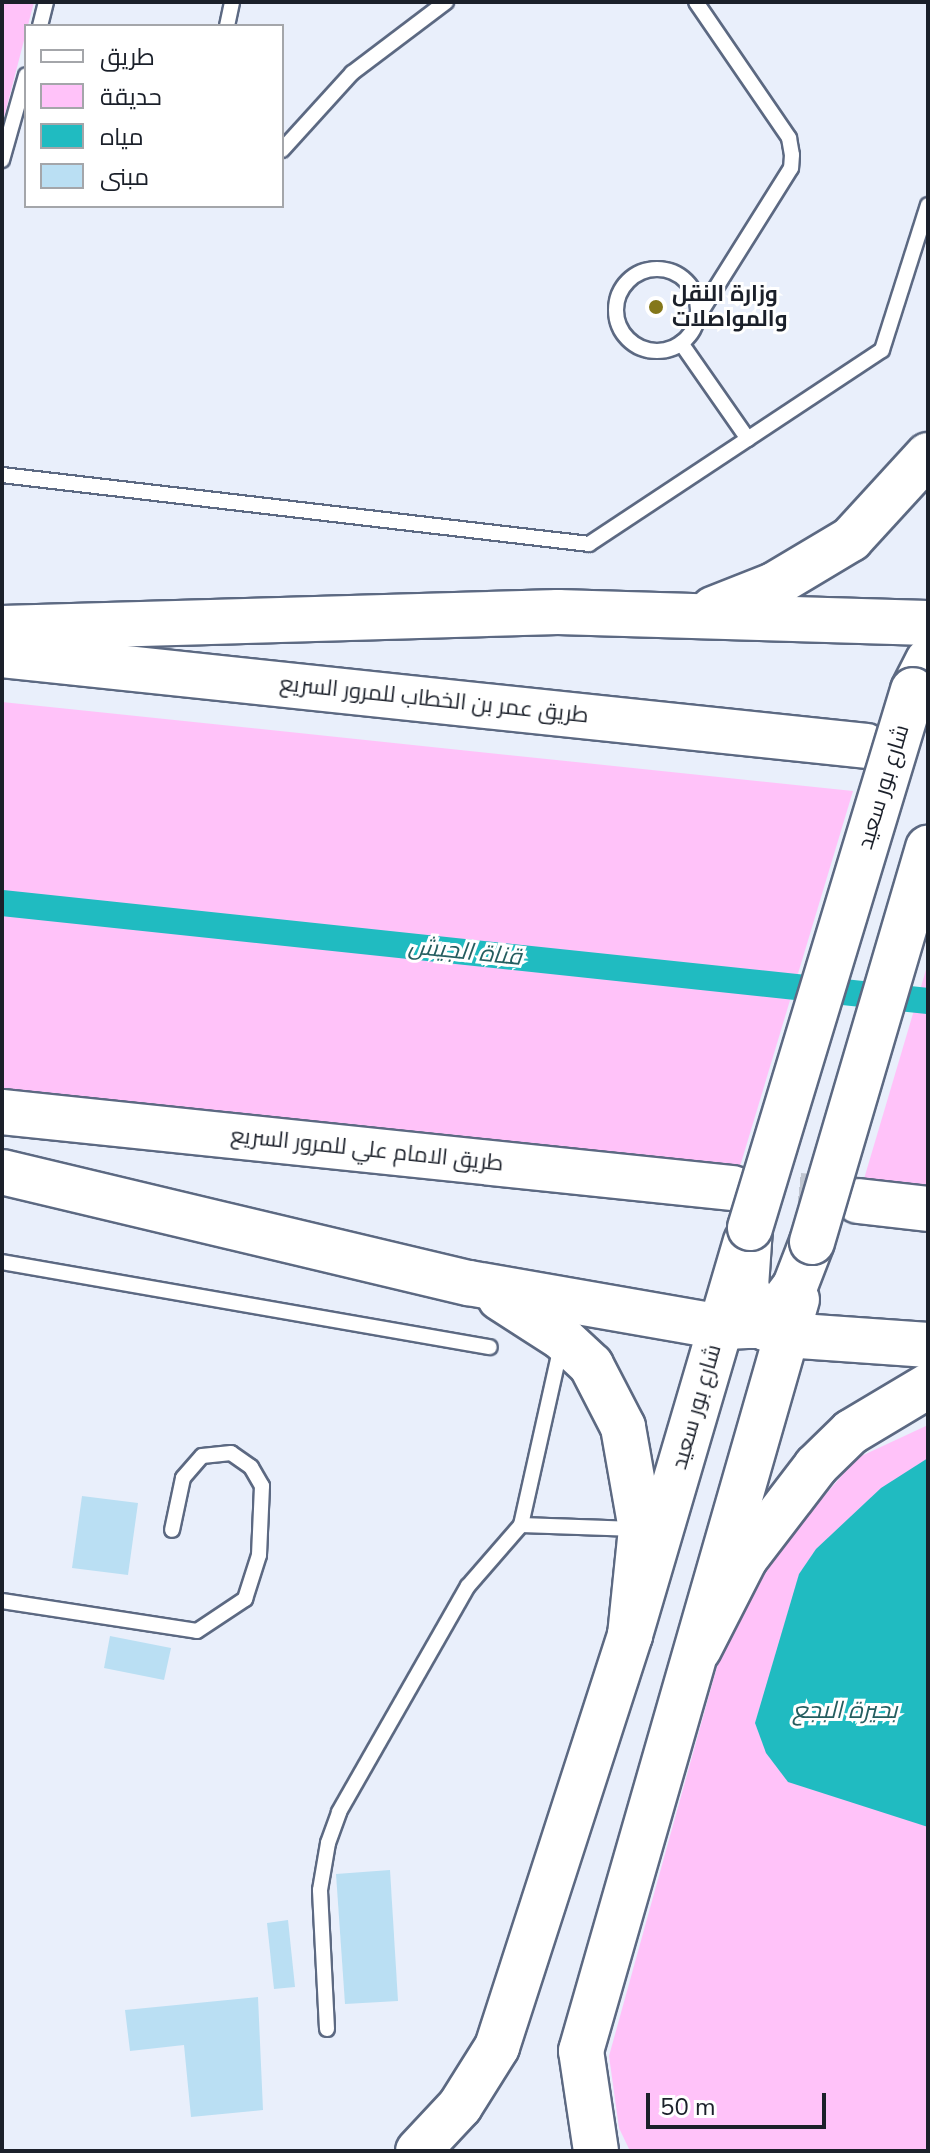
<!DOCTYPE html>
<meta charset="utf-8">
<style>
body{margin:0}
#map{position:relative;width:930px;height:2153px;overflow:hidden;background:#e9effb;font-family:"Nunito Sans",Cairo,sans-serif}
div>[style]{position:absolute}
.green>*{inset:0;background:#ffc2f9}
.water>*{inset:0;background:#20bbc1}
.canal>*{height:26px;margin:-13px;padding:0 13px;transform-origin:13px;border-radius:13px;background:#20bbc1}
.building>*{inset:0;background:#badff3}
.highway-tunnel>*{height:44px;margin-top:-22px;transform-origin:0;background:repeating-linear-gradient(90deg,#c0c6d1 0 44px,transparent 0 66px)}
.roads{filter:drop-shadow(2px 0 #5c6982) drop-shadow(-2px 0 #5c6982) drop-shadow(0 2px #5c6982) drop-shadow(0 -2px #5c6982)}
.lane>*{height:14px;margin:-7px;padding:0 7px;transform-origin:7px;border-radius:7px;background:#fff}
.lane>.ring{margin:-7px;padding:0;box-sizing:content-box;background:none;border:14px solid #fff;border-radius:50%}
.primary>*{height:44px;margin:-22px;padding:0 22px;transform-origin:22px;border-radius:22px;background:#fff}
.highway>*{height:44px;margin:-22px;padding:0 22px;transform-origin:22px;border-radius:22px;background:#fff}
.bridges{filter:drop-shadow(2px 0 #5c6982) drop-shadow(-2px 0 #5c6982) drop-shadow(0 2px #5c6982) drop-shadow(0 -2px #5c6982)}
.primary-bridge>*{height:44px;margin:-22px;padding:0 22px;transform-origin:22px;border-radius:22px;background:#fff}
.dots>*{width:22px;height:22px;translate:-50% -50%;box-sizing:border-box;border:4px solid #fff;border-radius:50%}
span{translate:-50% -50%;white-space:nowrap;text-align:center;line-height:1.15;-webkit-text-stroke:6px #fff;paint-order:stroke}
.poi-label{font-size:22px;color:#1b202a;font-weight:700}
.left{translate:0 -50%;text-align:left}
.street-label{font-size:22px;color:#1b202a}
.water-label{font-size:24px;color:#255e60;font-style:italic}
.frame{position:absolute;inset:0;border:4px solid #1b202a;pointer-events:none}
.legend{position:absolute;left:24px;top:24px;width:260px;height:184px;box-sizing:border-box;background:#fff;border:2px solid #a4a6aa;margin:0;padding:10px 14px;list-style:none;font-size:24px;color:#1b202a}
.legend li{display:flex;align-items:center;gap:16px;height:40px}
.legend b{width:40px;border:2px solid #a4a6aa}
.scale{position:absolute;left:646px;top:2093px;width:180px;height:36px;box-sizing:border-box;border:4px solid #1b202a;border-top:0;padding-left:10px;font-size:24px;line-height:28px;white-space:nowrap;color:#1b202a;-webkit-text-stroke:6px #fff;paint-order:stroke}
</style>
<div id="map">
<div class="green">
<i style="clip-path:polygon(2px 2px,34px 2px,2px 125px)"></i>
<i style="clip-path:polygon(2px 702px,853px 791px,738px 1173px,2px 1096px)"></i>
<i style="clip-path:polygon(928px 963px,928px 1196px,861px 1189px)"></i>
<i style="clip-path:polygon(928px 1425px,928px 2151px,630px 2151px,619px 2128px,609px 2056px,736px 1598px,857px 1458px)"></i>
</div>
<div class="water">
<i style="clip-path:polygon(928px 1458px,928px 1827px,788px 1782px,766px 1753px,755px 1723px,799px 1574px,816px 1549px,881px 1488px)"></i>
</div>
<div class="canal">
<i style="left:2px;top:903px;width:931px;rotate:6.04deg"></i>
</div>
<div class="building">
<i style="clip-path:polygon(82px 1496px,138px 1503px,128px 1575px,72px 1568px)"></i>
<i style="clip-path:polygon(110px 1636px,171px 1648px,164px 1680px,104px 1668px)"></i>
<i style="clip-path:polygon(390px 1870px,398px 2001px,345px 2004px,336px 1874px)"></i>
<i style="clip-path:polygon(288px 1920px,295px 1987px,274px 1989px,267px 1923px)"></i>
<i style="clip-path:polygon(258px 1997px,263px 2110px,191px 2117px,184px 2045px,130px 2051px,125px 2010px)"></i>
</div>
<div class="highway-tunnel">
<i style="left:866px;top:746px;width:62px;rotate:5.5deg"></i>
<i style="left:733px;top:1188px;width:126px;rotate:5.9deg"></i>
</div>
<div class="roads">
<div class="lane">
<i style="left:696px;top:2px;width:165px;rotate:55.6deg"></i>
<i style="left:789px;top:138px;width:17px;rotate:80deg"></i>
<i style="left:792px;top:155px;width:13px;rotate:94deg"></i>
<i style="left:791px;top:168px;width:177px;rotate:122.1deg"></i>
<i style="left:40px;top:26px;width:25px;rotate:-76deg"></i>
<i style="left:227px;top:26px;width:25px;rotate:-78deg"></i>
<i style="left:282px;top:150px;width:104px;rotate:-47.7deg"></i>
<i style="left:352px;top:73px;width:118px;rotate:-37.1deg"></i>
<i style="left:2px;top:160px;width:88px;rotate:-74.2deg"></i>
<i class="ring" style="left:616px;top:269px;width:68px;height:68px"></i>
<i style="left:681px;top:343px;width:117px;rotate:55.1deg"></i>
<i style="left:2px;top:475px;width:591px;rotate:6.7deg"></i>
<i style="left:589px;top:544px;width:351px;rotate:-33.5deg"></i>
<i style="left:882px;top:350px;width:152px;rotate:-72.4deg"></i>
<i style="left:2px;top:1262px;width:495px;rotate:9.9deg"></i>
<i style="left:521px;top:1525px;width:115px;rotate:2deg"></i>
<i style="left:2px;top:1601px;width:197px;rotate:8.7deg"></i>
<i style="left:197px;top:1631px;width:58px;rotate:-33.7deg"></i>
<i style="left:245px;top:1599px;width:46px;rotate:-72.3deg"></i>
<i style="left:259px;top:1555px;width:69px;rotate:-87.5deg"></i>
<i style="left:262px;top:1486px;width:22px;rotate:-120deg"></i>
<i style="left:251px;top:1467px;width:24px;rotate:-145deg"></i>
<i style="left:231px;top:1453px;width:29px;rotate:174deg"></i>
<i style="left:202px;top:1456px;width:29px;rotate:131deg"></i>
<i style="left:183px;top:1478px;width:53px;rotate:101.9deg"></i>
<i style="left:327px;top:2029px;width:139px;rotate:-92.9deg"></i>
<i style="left:320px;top:1890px;width:48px;rotate:-80.3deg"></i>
<i style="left:328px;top:1843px;width:33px;rotate:-70deg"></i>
<i style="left:339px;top:1812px;width:260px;rotate:-60.3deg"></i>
<i style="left:468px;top:1586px;width:81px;rotate:-49deg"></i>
<i style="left:521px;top:1525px;width:183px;rotate:-77.4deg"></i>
</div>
<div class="primary">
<i style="left:418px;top:2151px;width:62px;rotate:-47deg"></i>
<i style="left:460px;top:2106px;width:70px;rotate:-57.9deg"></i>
<i style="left:497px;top:2047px;width:433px;rotate:-72.1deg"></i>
<i style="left:630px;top:1635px;width:410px;rotate:-73.6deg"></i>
<i style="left:596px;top:2151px;width:101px;rotate:-98.5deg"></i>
<i style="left:581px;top:2051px;width:782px;rotate:-73.97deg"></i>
</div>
<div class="highway">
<i style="left:713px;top:609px;width:66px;rotate:-21.5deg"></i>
<i style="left:774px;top:585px;width:90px;rotate:-30.9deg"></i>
<i style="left:851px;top:539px;width:114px;rotate:-47.5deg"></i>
<i style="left:2px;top:628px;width:556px;rotate:-1.65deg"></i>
<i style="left:558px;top:612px;width:370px;rotate:1.7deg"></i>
<i style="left:2px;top:655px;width:869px;rotate:6.01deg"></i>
<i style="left:913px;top:690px;width:33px;rotate:-63deg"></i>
<i style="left:2px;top:1112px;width:735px;rotate:5.94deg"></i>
<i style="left:2px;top:1172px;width:480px;rotate:13.4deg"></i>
<i style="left:469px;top:1283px;width:256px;rotate:9.9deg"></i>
<i style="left:721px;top:1327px;width:32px;rotate:-2deg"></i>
<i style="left:753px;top:1326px;width:24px;rotate:-30deg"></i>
<i style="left:774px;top:1314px;width:35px;rotate:-53deg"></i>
<i style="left:795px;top:1286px;width:47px;rotate:-68.9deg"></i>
<i style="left:858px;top:1201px;width:70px;rotate:6.5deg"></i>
<i style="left:750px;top:1228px;width:59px;rotate:93.9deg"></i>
<i style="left:746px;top:1287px;width:45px;rotate:65.1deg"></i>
<i style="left:765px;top:1328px;width:22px;rotate:18deg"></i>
<i style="left:786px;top:1335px;width:142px;rotate:4deg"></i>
<i style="left:500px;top:1298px;width:74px;rotate:32.8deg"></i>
<i style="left:562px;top:1338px;width:40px;rotate:43deg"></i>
<i style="left:591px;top:1365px;width:70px;rotate:62.7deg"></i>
<i style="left:623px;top:1427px;width:104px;rotate:80deg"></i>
<i style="left:641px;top:1529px;width:107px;rotate:95.9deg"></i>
<i style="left:699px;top:1649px;width:101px;rotate:-62.9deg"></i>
<i style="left:745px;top:1559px;width:117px;rotate:-52.6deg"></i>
<i style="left:816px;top:1466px;width:49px;rotate:-44.2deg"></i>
<i style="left:851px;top:1432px;width:90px;rotate:-30.9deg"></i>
</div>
</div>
<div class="bridges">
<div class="primary-bridge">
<i style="left:750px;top:1228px;width:562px;rotate:-73.14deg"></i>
<i style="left:812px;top:1242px;width:411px;rotate:-73.6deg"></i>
</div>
</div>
<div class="dots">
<i style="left:656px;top:307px;background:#84771a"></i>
</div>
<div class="poi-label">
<span class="left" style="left:672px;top:307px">وزارة النقل<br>والمواصلات</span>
</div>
<div class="street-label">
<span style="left:434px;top:700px;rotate:6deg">طريق عمر بن الخطاب للمرور السريع</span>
<span style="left:884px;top:787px;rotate:-73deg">شارع بور سعيد</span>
<span style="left:367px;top:1150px;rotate:6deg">طريق الامام علي للمرور السريع</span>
<span style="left:697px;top:1407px;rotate:-74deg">شارع بور سعيد</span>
</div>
<div class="water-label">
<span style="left:465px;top:952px;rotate:6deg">قناة الجيش</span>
<span style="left:845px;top:1711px">بحيرة البجع</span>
</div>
<div class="frame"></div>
<ul class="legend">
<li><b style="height:10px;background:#fff"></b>طريق</li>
<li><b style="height:22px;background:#ffc2f9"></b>حديقة</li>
<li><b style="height:22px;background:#20bbc1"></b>مياه</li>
<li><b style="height:22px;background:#badff3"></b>مبنى</li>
</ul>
<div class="scale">50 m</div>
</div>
